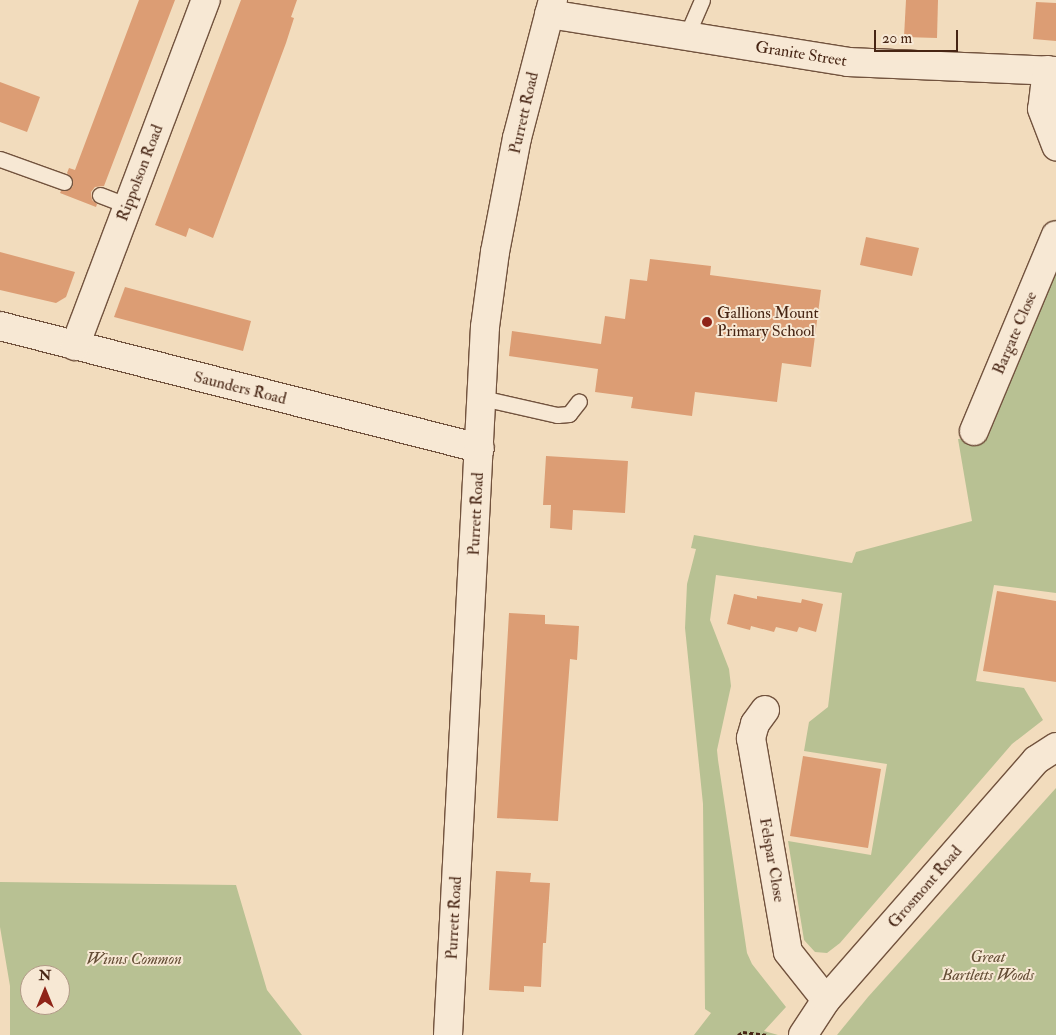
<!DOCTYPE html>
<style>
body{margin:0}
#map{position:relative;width:1056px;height:1035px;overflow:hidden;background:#f2dcbd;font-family:"IM FELL Double Pica",serif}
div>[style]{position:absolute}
.green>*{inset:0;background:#b8c193}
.building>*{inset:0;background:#dc9d74}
.path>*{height:3px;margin-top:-1.5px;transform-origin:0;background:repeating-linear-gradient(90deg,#472514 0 4px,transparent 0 6.5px)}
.roads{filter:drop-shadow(1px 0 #72533e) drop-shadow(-1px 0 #72533e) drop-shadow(0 1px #72533e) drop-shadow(0 -1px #72533e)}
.lane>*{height:15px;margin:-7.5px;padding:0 7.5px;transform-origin:7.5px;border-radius:7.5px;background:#f7e8d4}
.street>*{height:28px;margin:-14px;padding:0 14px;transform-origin:14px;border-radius:14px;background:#f7e8d4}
.dots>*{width:14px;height:14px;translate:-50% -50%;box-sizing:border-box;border:2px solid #f7e8d4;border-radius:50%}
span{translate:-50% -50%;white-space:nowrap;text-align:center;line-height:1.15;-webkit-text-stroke:4px #f7e8d4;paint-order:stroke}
.street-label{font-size:16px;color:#472514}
.poi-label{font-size:16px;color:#472514}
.left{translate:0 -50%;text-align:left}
.park-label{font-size:16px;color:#634c34;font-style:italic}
.north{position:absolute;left:20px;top:965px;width:50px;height:50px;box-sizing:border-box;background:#f7e8d4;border:1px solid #b19a87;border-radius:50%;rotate:0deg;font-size:14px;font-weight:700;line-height:20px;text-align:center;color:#472514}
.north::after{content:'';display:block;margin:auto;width:18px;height:22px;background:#8f2418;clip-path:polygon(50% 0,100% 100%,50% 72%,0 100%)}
.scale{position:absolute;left:874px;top:30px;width:84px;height:22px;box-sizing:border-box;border:2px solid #472514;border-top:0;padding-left:6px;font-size:15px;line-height:18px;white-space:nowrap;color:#472514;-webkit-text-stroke:4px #f7e8d4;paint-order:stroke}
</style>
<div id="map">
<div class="green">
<i style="clip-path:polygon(1056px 273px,1056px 593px,994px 585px,976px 681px,1024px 688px,1043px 720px,1012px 744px,840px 943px,827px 953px,815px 952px,804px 940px,788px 841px,871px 855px,887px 764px,804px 751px,809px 722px,828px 707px,842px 593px,716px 575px,710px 620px,729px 669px,731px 686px,717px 750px,718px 760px,747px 953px,752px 964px,786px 1007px,764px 1031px,778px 1035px,694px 1035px,711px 1013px,705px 1009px,703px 804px,685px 628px,687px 584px,696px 549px,691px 548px,694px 535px,852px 563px,856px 552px,972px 521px,958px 439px,987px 439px)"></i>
<i style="clip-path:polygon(1056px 788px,1056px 1035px,837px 1035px,868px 997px)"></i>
<i style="clip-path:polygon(evenodd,0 882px,236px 885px,267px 990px,302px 1035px,10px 1035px,10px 986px,0 927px,0 882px,30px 975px,60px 975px,60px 1005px,30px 1005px,30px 975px)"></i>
</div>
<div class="building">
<i style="clip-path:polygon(139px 0,175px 0,104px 186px,95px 187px,91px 192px,92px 200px,97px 204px,96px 207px,60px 193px,61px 191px,70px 189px,73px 186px,73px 180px,67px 173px,69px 168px,75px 170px)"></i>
<i style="clip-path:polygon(241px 0,297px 0,291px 17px,294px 18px,286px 43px,213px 238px,189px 228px,186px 237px,155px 225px)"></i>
<i style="clip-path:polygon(906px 0,938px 0,937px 38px,904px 37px)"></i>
<i style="clip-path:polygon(1036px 2px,1056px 3px,1056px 41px,1033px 39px)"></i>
<i style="clip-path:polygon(0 82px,40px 97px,27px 132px,0 122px)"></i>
<i style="clip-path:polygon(866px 237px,919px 248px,912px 276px,860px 265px)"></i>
<i style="clip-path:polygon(0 252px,75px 272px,66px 297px,56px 303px,0 290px)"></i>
<i style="clip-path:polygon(650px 259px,711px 266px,710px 275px,821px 290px,811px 367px,782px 363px,777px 402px,695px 392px,692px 416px,631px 408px,633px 397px,595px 392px,598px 369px,509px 356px,512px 331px,601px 344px,605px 316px,625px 319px,630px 279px,647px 281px)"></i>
<i style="clip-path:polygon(125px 287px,251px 321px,243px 351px,114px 317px)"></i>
<i style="clip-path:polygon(546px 456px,628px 461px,625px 513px,573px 510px,572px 530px,550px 528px,551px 505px,543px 505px)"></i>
<i style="clip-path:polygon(997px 591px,1056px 601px,1056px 682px,983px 671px)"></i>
<i style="clip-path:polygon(734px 594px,757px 599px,757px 596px,801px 603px,802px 599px,823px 604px,816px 632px,799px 627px,797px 632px,776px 627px,774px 632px,751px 626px,750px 630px,727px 624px)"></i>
<i style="clip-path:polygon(509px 613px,545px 615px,545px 624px,579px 626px,577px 660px,570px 659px,558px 821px,497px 818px)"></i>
<i style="clip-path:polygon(803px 756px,881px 769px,868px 848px,790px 836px)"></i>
<i style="clip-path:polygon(496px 871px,531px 873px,530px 882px,550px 883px,546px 943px,543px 943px,541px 987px,524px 986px,524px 992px,489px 990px)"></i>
</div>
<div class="path">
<i style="left:738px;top:1035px;width:6px;rotate:-31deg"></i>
<i style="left:743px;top:1032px;width:25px;rotate:7deg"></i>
</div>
<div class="roads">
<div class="lane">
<i style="left:686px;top:37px;width:40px;rotate:-66.6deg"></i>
<i style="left:0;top:159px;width:68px;rotate:19.8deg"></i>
<i style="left:100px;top:195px;width:30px;rotate:21deg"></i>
<i style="left:482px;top:398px;width:77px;rotate:12.8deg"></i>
<i style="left:557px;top:415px;width:12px;rotate:-5deg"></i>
<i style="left:569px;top:414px;width:16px;rotate:-52deg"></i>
</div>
<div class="street">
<i style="left:549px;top:14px;width:303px;rotate:9.1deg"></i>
<i style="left:848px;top:62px;width:208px;rotate:2.5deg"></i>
<i style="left:1047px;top:70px;width:39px;rotate:97deg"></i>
<i style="left:1042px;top:109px;width:40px;rotate:69deg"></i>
<i style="left:0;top:326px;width:495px;rotate:14.3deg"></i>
<i style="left:75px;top:346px;width:370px;rotate:-69.3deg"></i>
<i style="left:974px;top:431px;width:212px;rotate:-67.3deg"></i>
<i style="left:765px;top:710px;width:17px;rotate:126deg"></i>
<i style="left:755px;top:724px;width:15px;rotate:106deg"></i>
<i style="left:751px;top:738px;width:217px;rotate:80.2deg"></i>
<i style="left:788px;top:952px;width:61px;rotate:51.6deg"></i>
<i style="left:448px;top:1035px;width:709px;rotate:-87.01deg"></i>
<i style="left:485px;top:327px;width:76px;rotate:-82.4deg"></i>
<i style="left:495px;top:252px;width:116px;rotate:-79.1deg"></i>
<i style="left:517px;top:138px;width:143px;rotate:-75.4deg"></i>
<i style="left:803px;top:1035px;width:42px;rotate:-56.7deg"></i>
<i style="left:826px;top:1000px;width:319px;rotate:-48.8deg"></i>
<i style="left:1036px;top:760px;width:24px;rotate:-33deg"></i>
</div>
</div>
<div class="dots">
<i style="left:707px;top:322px;background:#8f2418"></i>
</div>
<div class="street-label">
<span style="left:801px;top:54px;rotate:9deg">Granite Street</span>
<span style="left:524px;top:113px;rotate:-77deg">Purrett Road</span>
<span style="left:140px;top:173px;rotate:-69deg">Rippolson Road</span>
<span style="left:1015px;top:333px;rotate:-67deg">Bargate Close</span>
<span style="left:240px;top:388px;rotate:14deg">Saunders Road</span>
<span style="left:476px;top:514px;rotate:-87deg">Purrett Road</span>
<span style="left:772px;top:860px;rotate:80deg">Felspar Close</span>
<span style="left:925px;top:887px;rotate:-49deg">Grosmont Road</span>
<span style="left:454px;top:918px;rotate:-87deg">Purrett Road</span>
</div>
<div class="poi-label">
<span class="left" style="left:717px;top:322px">Gallions Mount<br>Primary School</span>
</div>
<div class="park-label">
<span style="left:988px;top:966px">Great<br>Bartletts Woods</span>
<span style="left:134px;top:959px">Winns Common</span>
</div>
<div class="north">N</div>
<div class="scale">20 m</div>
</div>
